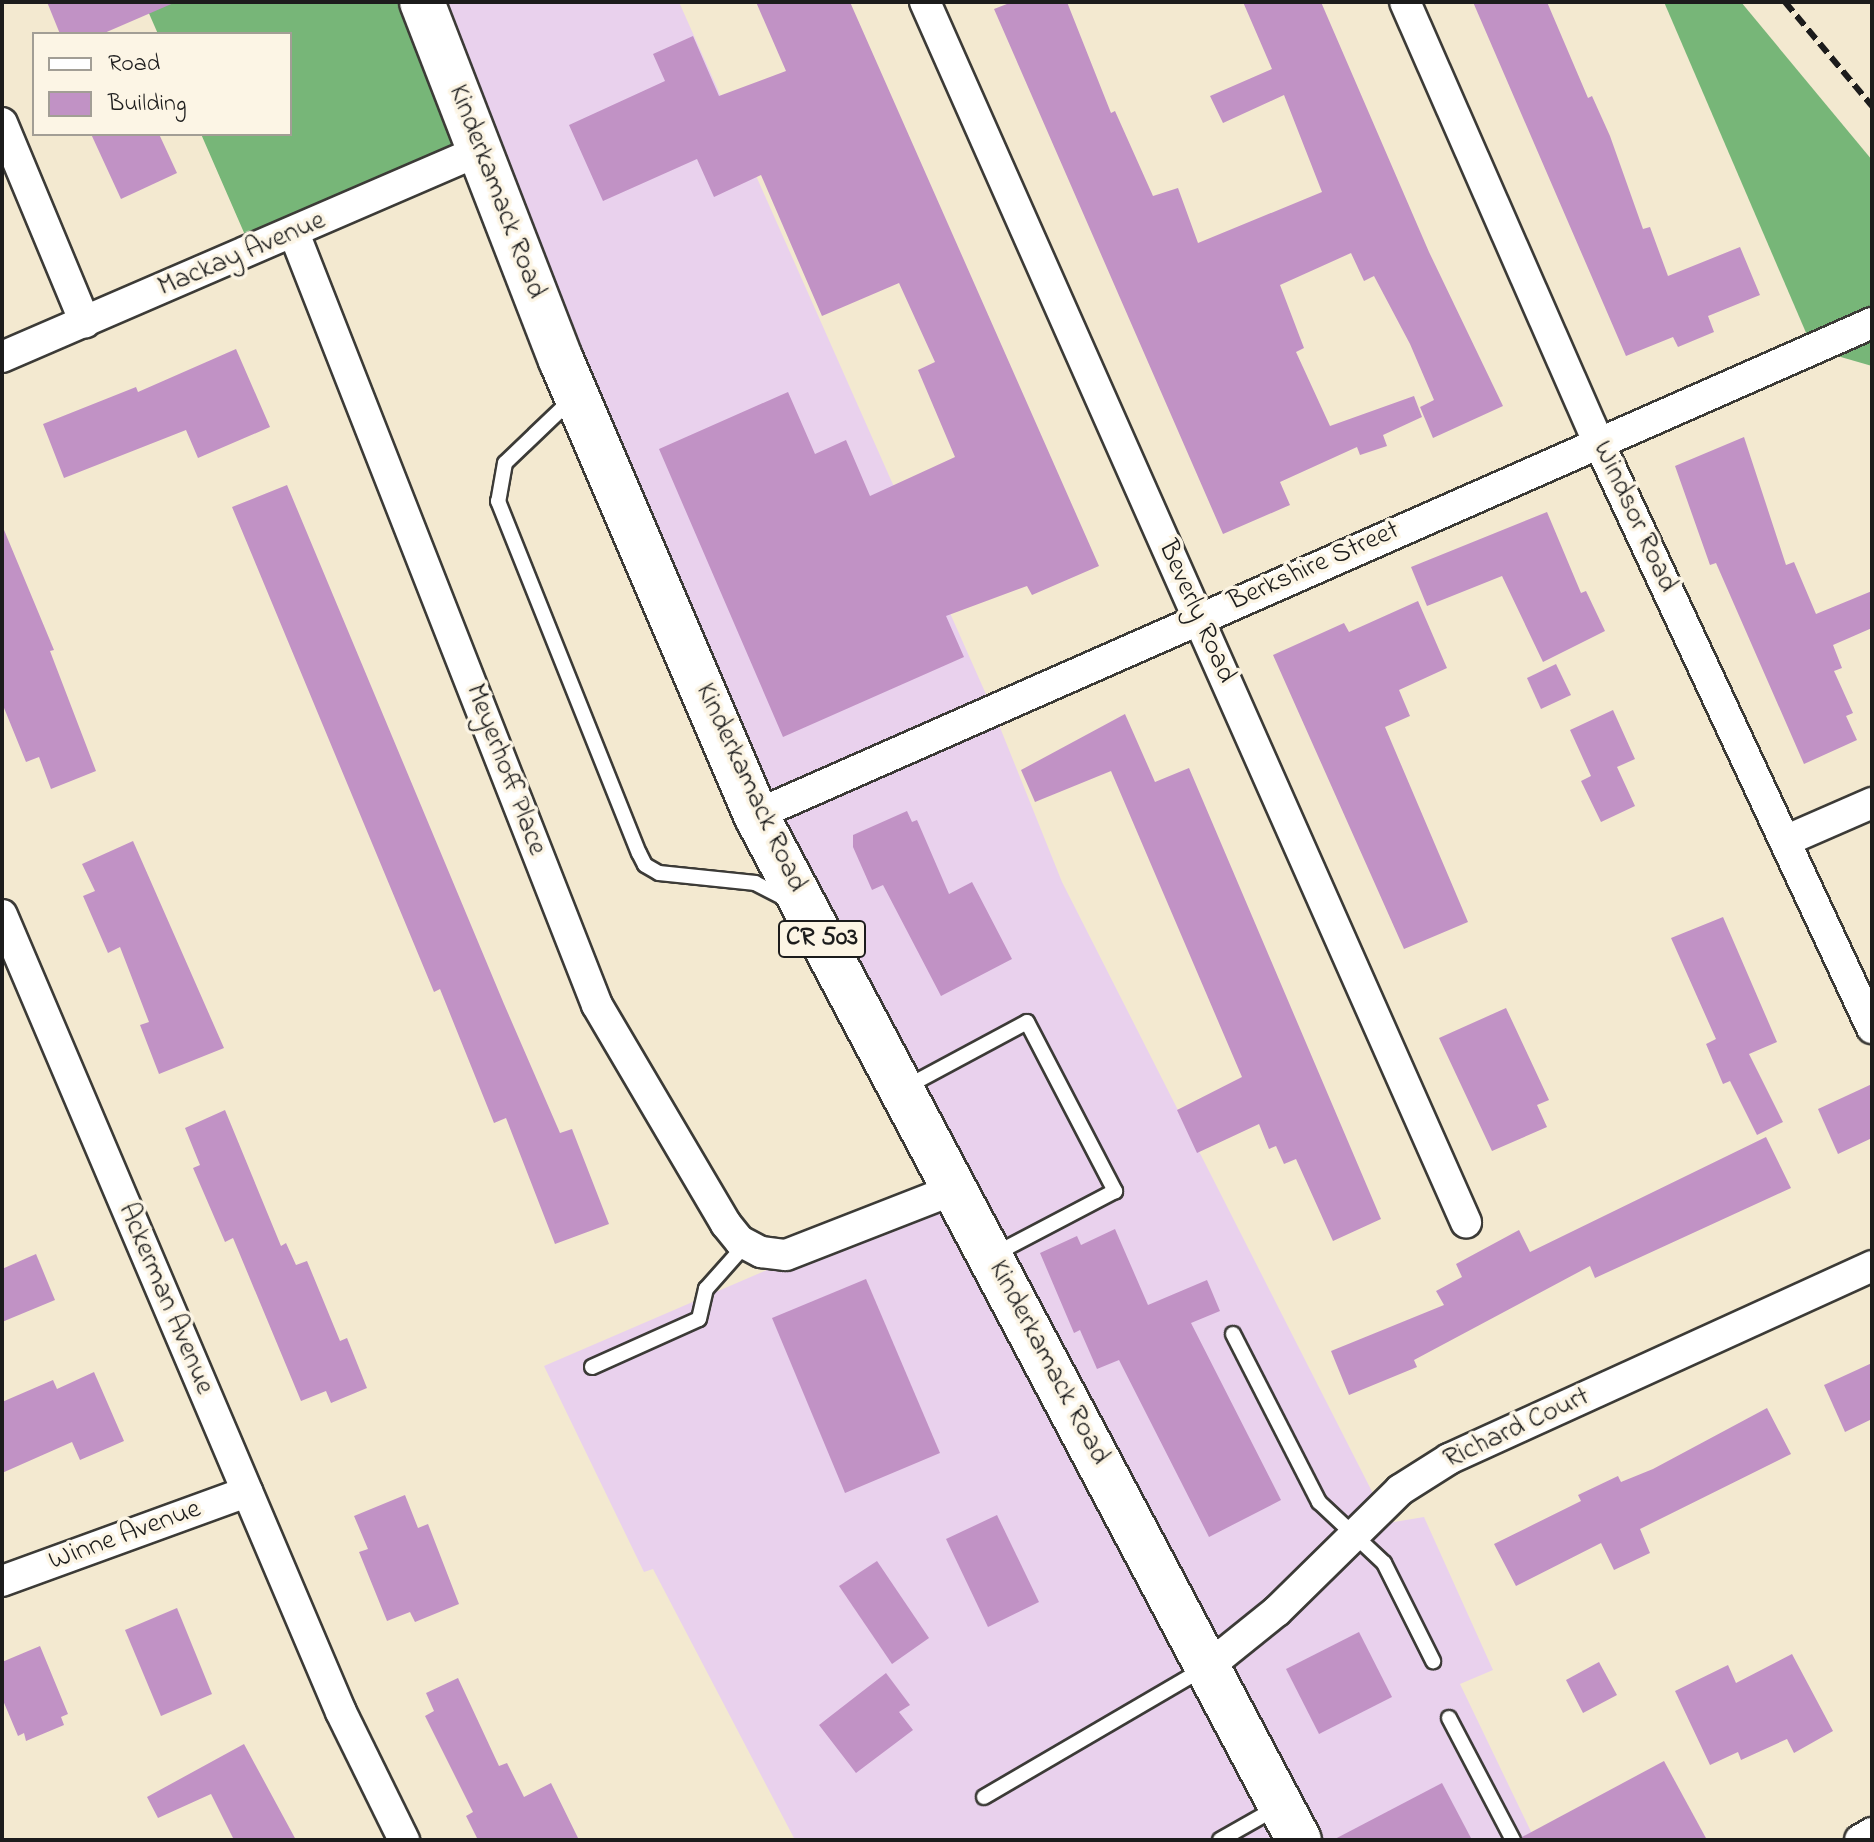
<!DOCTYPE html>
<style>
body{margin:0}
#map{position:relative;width:1874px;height:1842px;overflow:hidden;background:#f3e9d0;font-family:"Indie Flower",sans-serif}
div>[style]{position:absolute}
.built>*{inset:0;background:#e9d1ed}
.forest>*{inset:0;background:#77b678}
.building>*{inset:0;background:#c192c5}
.roads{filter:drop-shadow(2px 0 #3c3b37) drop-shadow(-2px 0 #3c3b37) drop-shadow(0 2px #3c3b37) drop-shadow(0 -2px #3c3b37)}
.lane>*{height:14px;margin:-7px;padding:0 7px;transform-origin:7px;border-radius:7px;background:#fff}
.street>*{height:30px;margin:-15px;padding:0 15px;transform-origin:15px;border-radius:15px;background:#fff}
.primary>*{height:44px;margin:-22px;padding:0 22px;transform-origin:22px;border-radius:22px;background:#fff}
.rail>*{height:6px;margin-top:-3px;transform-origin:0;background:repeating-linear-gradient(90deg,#1c1c1c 0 12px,transparent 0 18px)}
span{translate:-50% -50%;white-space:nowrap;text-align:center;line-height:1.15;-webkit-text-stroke:7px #fcf5e5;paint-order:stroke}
.shield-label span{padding:2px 6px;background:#fcf5e5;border:2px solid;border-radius:6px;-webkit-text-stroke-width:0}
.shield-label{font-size:26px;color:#1c1c1c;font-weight:700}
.street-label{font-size:28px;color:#1c1c1c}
.frame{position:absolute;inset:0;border:4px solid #1c1c1c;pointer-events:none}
.legend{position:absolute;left:32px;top:32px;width:260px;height:104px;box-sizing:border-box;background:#fcf5e5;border:2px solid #a29e95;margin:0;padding:10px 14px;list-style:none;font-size:24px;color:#1c1c1c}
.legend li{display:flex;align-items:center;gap:16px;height:40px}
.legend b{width:40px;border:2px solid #a29e95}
</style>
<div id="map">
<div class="built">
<i style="clip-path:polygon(422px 2px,679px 2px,993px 710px,1062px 882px,1388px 1523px,1424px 1517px,1493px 1670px,1460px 1684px,1535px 1840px,795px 1840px,653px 1569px,644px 1572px,544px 1366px,955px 1189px,756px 815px)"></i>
</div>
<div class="forest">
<i style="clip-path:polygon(144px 2px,422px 2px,481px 150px,252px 251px,201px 134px,290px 134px,290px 34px,158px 34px)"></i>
<i style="clip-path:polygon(1664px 2px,1741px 2px,1872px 160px,1872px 366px,1813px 349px)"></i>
</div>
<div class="building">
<i style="clip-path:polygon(47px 2px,176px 2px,102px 34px,60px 34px)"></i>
<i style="clip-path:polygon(756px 2px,850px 2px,1099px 566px,1032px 595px,1027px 586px,946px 616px,964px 657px,783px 737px,659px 449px,788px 392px,815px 454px,846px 440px,870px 496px,955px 457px,918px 370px,935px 362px,899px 283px,822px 316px,761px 175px,714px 197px,697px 159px,603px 201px,569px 125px,665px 81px,653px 54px,693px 36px,719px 96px,786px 71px)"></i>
<i style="clip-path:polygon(1012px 2px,1067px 2px,1111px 113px,1115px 111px,1153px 196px,1178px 188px,1198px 243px,1322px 192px,1284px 95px,1223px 123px,1210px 96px,1272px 69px,1243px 2px,1321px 2px,1429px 252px,1503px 406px,1433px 438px,1420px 407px,1434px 400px,1410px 344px,1374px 276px,1364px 281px,1351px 253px,1280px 285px,1304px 348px,1296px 352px,1330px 426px,1414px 396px,1422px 417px,1383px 435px,1387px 446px,1360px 455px,1357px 447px,1280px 482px,1290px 505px,1223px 534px,994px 9px)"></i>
<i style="clip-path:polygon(1473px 2px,1547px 2px,1588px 98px,1592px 96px,1610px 136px,1643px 229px,1650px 227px,1668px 276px,1740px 247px,1760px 295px,1708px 316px,1714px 332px,1678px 347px,1673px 337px,1626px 356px)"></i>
<i style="clip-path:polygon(91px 134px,159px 134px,177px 173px,121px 199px)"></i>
<i style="clip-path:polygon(236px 349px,270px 427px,198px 458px,186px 430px,64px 478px,43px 424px,136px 387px,138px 392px)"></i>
<i style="clip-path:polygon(1744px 437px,1786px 565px,1794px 562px,1816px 614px,1872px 591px,1872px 628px,1833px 645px,1842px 668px,1834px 671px,1853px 713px,1846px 716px,1857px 740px,1804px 764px,1716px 563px,1710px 565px,1675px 466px)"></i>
<i style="clip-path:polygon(287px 485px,504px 1004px,560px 1133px,572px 1129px,609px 1224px,555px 1244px,506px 1118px,494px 1123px,440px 989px,434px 992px,232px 507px)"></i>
<i style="clip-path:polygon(1547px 512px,1581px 593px,1586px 591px,1605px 631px,1543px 662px,1502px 576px,1427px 606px,1411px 567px)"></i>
<i style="clip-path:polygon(2px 525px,54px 650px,50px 651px,96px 771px,51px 789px,39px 757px,26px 762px,2px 703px)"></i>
<i style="clip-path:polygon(1418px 601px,1447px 668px,1399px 690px,1410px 716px,1385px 727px,1468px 922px,1404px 949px,1273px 655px,1344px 623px,1349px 632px)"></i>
<i style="clip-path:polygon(1556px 664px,1571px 695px,1541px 709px,1527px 678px)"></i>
<i style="clip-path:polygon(1613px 710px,1635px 759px,1617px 767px,1635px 806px,1601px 822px,1581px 781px,1591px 776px,1570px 730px)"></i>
<i style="clip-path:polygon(1125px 714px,1155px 782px,1189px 768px,1381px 1219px,1333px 1241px,1296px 1159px,1284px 1164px,1276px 1146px,1269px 1149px,1259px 1124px,1197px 1153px,1177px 1110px,1242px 1077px,1111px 771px,1035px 802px,1021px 770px)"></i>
<i style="clip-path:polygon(907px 811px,912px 822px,917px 820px,949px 894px,972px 882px,1012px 959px,941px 996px,883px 885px,872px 890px,853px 847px,853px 835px)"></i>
<i style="clip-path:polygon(133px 841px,224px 1048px,159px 1074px,140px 1025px,149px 1022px,120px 947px,108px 953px,83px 896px,95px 891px,82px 864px)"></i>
<i style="clip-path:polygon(1723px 917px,1777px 1042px,1749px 1054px,1783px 1122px,1757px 1135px,1730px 1081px,1723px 1084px,1706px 1044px,1716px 1039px,1671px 938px)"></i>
<i style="clip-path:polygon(1506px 1008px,1549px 1100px,1537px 1105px,1547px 1127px,1492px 1151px,1439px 1038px)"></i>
<i style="clip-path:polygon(1872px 1084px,1872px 1138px,1838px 1154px,1818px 1109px)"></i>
<i style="clip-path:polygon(225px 1110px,281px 1246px,286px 1243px,296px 1265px,307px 1261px,340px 1341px,347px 1338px,367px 1388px,331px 1403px,326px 1391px,301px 1401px,233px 1238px,225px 1242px,193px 1168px,200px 1165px,185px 1128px)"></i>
<i style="clip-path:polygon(1766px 1137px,1791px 1188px,1595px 1278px,1590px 1266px,1414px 1360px,1417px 1367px,1349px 1395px,1331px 1351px,1444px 1305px,1436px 1291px,1462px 1277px,1456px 1264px,1519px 1230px,1530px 1252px)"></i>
<i style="clip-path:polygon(1115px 1229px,1148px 1305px,1207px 1280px,1220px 1311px,1191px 1323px,1281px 1500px,1209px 1537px,1119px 1360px,1097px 1369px,1080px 1330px,1074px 1333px,1040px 1253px,1077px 1236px,1081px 1245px)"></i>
<i style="clip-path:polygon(36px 1254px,55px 1300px,2px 1322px,2px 1269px)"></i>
<i style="clip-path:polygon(866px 1279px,940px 1453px,845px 1493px,772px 1318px)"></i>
<i style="clip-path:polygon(1872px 1363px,1872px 1419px,1845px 1432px,1824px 1385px)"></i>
<i style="clip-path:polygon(94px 1372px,124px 1441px,80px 1460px,72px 1442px,2px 1473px,2px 1402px,53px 1380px,57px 1389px)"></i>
<i style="clip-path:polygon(1767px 1408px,1791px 1454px,1640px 1529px,1650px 1553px,1614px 1570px,1601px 1543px,1516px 1586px,1494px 1544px,1581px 1501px,1578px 1495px,1618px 1476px,1621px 1482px,1653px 1469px)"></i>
<i style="clip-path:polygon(405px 1495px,418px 1528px,428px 1524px,459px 1604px,415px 1622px,410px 1612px,387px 1621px,359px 1552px,368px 1549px,354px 1516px)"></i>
<i style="clip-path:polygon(997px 1515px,1039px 1602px,988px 1627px,946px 1539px)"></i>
<i style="clip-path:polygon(877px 1561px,929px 1638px,892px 1664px,839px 1586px)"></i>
<i style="clip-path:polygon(177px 1608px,212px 1694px,161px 1716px,125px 1630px)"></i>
<i style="clip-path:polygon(1359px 1632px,1392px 1697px,1319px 1734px,1286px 1669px)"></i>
<i style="clip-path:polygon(40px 1646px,68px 1714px,61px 1717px,64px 1725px,26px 1741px,24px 1733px,18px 1736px,2px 1698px,2px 1662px)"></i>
<i style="clip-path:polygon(1792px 1654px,1833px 1731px,1794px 1753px,1787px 1739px,1741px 1760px,1738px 1752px,1710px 1765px,1675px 1691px,1728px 1665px,1736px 1683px)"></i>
<i style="clip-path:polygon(1599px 1662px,1617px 1695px,1583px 1713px,1566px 1680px)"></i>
<i style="clip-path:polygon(886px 1673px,910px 1705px,899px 1712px,913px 1730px,856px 1773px,819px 1725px)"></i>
<i style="clip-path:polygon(458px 1678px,499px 1766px,507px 1763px,524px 1797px,551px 1783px,579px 1840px,478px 1840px,466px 1816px,473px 1812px,425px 1716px,434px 1711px,426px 1693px)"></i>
<i style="clip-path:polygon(244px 1744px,296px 1840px,234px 1840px,211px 1794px,158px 1818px,147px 1797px)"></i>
<i style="clip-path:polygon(1664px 1761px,1707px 1840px,1523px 1840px,1522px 1837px)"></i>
<i style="clip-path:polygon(1442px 1783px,1472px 1840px,1333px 1840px)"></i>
</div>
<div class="roads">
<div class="lane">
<i style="left:573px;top:398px;width:94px;rotate:136.3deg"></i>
<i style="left:505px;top:463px;width:39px;rotate:100deg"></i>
<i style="left:498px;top:501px;width:379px;rotate:68.2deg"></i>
<i style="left:639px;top:853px;width:13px;rotate:63deg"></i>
<i style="left:645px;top:865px;width:16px;rotate:30deg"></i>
<i style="left:659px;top:873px;width:97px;rotate:5.9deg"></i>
<i style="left:755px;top:883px;width:35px;rotate:27deg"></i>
<i style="left:906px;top:1087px;width:137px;rotate:-28.2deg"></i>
<i style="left:1027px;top:1022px;width:191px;rotate:62.5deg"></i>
<i style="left:1115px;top:1191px;width:136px;rotate:152.3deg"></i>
<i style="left:1233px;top:1334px;width:189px;rotate:62.9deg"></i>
<i style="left:1319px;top:1502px;width:89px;rotate:43.2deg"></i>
<i style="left:1384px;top:1563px;width:110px;rotate:63.4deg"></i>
<i style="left:592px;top:1367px;width:117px;rotate:-24.2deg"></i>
<i style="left:699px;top:1319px;width:31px;rotate:-77deg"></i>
<i style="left:706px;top:1289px;width:60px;rotate:-48.4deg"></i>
<i style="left:1449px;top:1718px;width:138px;rotate:62.3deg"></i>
<i style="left:984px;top:1797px;width:256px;rotate:-30.3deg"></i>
<i style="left:1220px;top:1840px;width:67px;rotate:-29.6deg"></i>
</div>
<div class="street">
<i style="left:925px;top:2px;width:1335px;rotate:66.09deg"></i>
<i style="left:1405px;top:2px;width:480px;rotate:66.3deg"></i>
<i style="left:1598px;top:441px;width:648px;rotate:64.98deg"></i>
<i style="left:2px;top:123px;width:216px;rotate:67.4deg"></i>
<i style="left:294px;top:233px;width:829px;rotate:68.57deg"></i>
<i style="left:597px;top:1005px;width:254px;rotate:59.5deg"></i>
<i style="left:726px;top:1224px;width:22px;rotate:51deg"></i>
<i style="left:740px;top:1241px;width:24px;rotate:28deg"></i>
<i style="left:761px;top:1252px;width:25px;rotate:7deg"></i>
<i style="left:786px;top:1255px;width:181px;rotate:-21.3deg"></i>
<i style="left:2px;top:357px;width:522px;rotate:-23.37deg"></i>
<i style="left:756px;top:815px;width:1220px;rotate:-23.79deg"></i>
<i style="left:1785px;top:841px;width:95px;rotate:-23.6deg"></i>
<i style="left:2px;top:915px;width:866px;rotate:66.96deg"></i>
<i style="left:341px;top:1712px;width:143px;rotate:63.8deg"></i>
<i style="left:2px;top:1581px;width:261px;rotate:-20deg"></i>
<i style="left:1210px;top:1665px;width:86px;rotate:-38.9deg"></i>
<i style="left:1277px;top:1611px;width:173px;rotate:-44.5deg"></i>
<i style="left:1400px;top:1490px;width:58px;rotate:-32.3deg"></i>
<i style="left:1449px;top:1459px;width:465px;rotate:-24.5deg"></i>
<i style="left:1860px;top:1840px;width:14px;rotate:-30deg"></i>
</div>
<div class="primary">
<i style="left:422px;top:2px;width:384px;rotate:68.8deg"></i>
<i style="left:561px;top:360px;width:495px;rotate:66.8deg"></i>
<i style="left:756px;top:815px;width:1160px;rotate:62.09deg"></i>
</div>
</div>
<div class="rail">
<i style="left:1785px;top:2px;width:136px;rotate:50.1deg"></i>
</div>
<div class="shield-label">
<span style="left:822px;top:939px">CR 503</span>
</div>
<div class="street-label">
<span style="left:496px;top:192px;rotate:69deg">Kinderkamack Road</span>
<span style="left:242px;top:255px;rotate:-23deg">Mackay Avenue</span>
<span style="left:1634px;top:517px;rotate:65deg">Windsor Road</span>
<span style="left:1314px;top:567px;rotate:-24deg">Berkshire Street</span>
<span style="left:1196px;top:612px;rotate:66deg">Beverly Road</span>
<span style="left:505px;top:770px;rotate:69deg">Meyerhoff Place</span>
<span style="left:750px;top:788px;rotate:65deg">Kinderkamack Road</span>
<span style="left:165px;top:1299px;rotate:67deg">Ackerman Avenue</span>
<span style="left:1048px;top:1363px;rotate:62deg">Kinderkamack Road</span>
<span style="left:1517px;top:1429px;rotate:-25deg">Richard Court</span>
<span style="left:125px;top:1536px;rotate:-20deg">Winne Avenue</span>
</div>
<div class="frame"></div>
<ul class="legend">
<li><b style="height:10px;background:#fff"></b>Road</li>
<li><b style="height:22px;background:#c192c5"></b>Building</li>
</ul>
</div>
